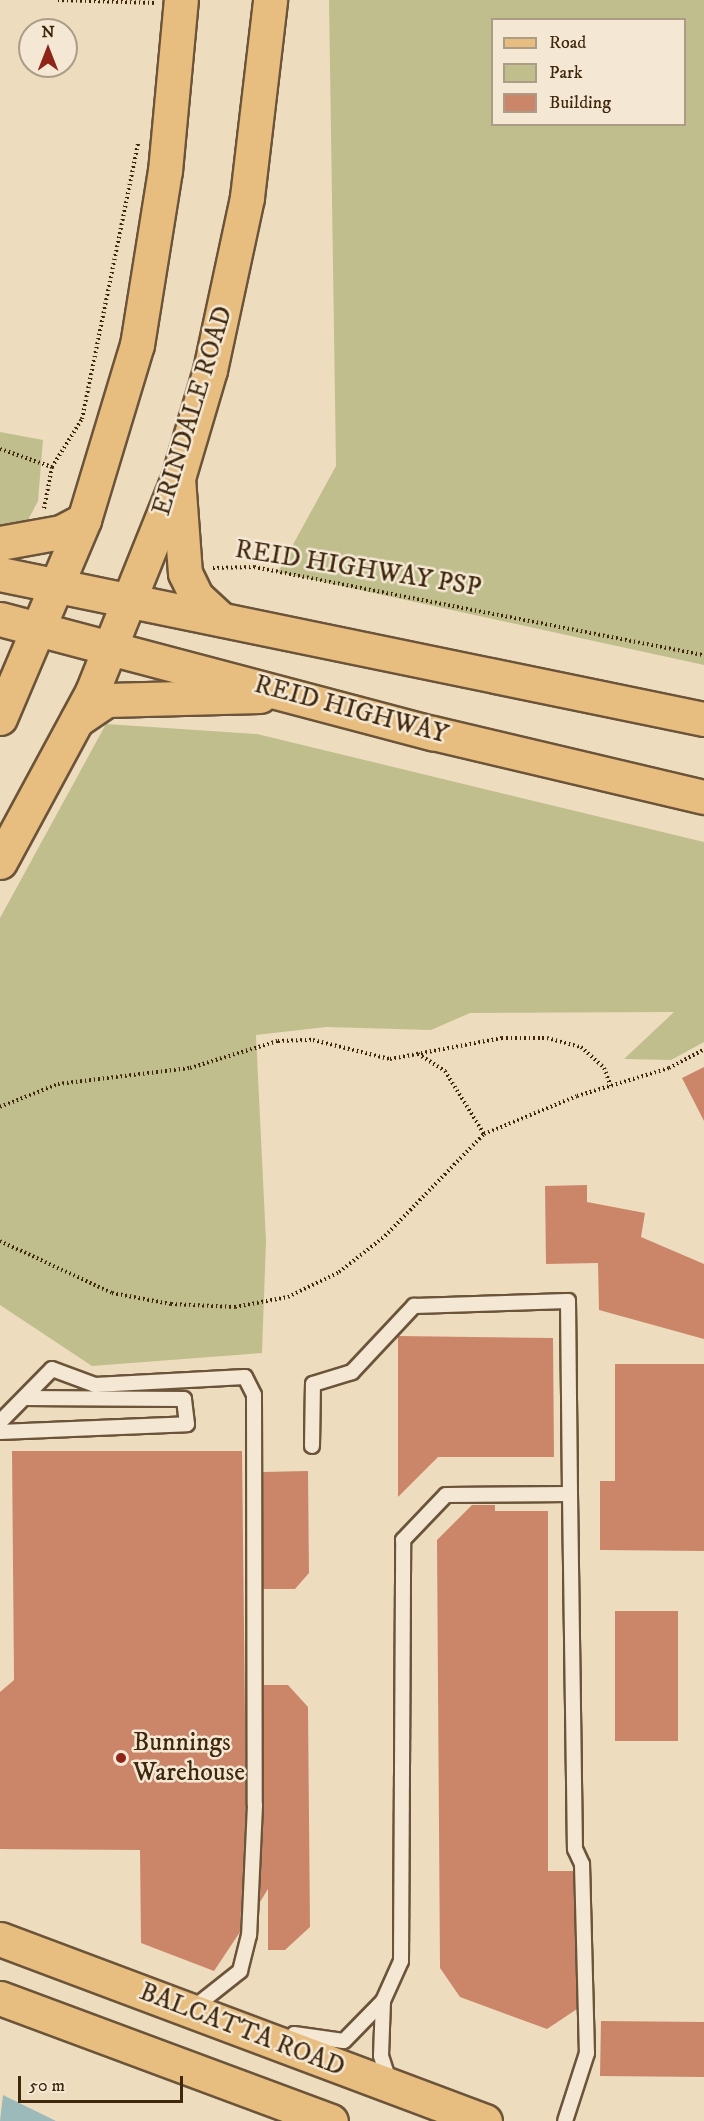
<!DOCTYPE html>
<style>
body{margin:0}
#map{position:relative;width:704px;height:2121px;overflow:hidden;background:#eedcbf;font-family:"IM FELL DW Pica",serif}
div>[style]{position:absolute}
.green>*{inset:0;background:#c0be8d}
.water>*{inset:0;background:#9cbaba}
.building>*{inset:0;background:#cb8669}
.path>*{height:4px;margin-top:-2px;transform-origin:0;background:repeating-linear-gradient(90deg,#3f270c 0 1.5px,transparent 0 4.5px)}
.roads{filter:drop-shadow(2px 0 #6b5439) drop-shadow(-2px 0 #6b5439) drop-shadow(0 2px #6b5439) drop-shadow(0 -2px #6b5439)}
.lane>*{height:14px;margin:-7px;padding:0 7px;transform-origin:7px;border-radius:7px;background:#f4e8d5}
.primary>*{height:33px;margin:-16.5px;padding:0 16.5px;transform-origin:16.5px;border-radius:16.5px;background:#e7be80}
.highway>*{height:33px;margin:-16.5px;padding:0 16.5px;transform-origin:16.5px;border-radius:16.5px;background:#e7be80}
.dots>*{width:16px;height:16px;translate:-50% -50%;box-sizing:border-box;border:3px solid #f4e8d5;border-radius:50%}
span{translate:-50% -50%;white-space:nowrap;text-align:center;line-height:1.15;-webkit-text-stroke:5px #f4e8d5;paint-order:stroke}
.street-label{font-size:26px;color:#3f270c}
.poi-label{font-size:26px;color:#3f270c}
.left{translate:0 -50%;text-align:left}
.legend{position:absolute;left:491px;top:18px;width:195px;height:108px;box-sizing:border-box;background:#f4e8d5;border:2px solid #ac9b85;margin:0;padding:8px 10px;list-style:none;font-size:18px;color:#3f270c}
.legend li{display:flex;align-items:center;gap:12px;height:30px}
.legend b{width:30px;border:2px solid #ac9b85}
.north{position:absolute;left:18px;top:18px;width:60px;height:60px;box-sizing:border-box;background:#f4e8d5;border:2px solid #ac9b85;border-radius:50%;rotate:0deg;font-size:16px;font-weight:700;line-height:24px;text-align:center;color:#3f270c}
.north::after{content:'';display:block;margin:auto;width:21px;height:27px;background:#8f2418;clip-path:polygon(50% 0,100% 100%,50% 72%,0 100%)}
.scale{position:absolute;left:18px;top:2076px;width:165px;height:27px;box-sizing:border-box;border:3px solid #3f270c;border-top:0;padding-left:8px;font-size:18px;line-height:21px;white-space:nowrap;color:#3f270c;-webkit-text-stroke:4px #f4e8d5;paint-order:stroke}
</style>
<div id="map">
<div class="green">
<i style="clip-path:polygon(evenodd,329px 0,704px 0,704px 665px,278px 572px,336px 466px,329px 0,492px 20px,684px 20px,684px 124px,492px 124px,492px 20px)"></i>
<i style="clip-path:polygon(0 432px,43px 440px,38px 501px,0 573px)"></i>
<i style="clip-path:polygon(106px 724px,257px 734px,704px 842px,704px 1042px,671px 1060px,624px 1059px,674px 1012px,470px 1013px,431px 1030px,326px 1027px,256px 1035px,266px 1241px,262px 1353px,92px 1366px,0 1305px,0 918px)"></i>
</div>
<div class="water">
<i style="clip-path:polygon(3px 2095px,56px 2121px,0 2121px)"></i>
</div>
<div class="building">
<i style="clip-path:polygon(704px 1067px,704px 1121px,682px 1078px)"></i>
<i style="clip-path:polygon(587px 1185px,587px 1202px,645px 1213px,641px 1237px,704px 1264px,704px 1339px,599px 1310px,598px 1263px,546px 1264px,545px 1186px)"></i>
<i style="clip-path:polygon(398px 1336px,553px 1338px,554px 1457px,438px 1457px,398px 1497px)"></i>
<i style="clip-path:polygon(615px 1364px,704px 1364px,704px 1551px,600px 1550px,600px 1481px,615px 1481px)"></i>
<i style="clip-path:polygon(12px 1451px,242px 1451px,246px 1805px,240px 1932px,214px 1971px,141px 1943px,140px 1850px,0 1849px,0 1692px,14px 1680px)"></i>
<i style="clip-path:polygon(308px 1471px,309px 1573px,295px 1589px,263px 1589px,263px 1472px)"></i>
<i style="clip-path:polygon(472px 1505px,495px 1505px,495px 1511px,548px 1511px,548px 1871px,573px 1871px,577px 2009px,547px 2029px,460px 1997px,440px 1968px,437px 1540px)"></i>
<i style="clip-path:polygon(615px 1611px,678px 1611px,678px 1741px,615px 1741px)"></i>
<i style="clip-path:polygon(264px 1685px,288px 1685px,308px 1707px,310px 1927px,285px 1950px,268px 1950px,268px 1889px,260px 1902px)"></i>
<i style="clip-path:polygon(601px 2021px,704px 2022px,704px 2077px,600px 2076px)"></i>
</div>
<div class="path">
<i style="left:58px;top:0;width:98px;rotate:1.8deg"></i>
<i style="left:0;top:449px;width:55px;rotate:19.1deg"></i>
<i style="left:52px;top:467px;width:43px;rotate:100.8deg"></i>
<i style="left:52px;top:467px;width:57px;rotate:-58deg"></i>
<i style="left:82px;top:419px;width:282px;rotate:-78.5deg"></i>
<i style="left:213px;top:568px;width:41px;rotate:-1.4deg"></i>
<i style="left:254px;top:567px;width:459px;rotate:11.1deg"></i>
<i style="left:418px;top:1054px;width:32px;rotate:32deg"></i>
<i style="left:445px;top:1071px;width:74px;rotate:58.2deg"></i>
<i style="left:0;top:1107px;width:62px;rotate:-21.6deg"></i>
<i style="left:58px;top:1084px;width:133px;rotate:-6.9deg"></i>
<i style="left:190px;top:1068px;width:92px;rotate:-17.1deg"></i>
<i style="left:278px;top:1041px;width:35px;rotate:-2deg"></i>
<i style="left:313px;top:1040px;width:79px;rotate:13.9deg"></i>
<i style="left:390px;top:1059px;width:114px;rotate:-10.6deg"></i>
<i style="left:502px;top:1038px;width:45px"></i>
<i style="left:547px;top:1038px;width:35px;rotate:15deg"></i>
<i style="left:581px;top:1047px;width:31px;rotate:42deg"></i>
<i style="left:604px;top:1068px;width:19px;rotate:69deg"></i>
<i style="left:0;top:1241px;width:123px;rotate:24.9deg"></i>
<i style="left:112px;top:1293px;width:60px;rotate:10.6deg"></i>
<i style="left:171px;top:1304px;width:64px;rotate:2.7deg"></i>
<i style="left:235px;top:1307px;width:54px;rotate:-10.7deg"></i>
<i style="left:288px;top:1297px;width:57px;rotate:-26.1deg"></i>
<i style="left:339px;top:1272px;width:58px;rotate:-38deg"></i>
<i style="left:385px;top:1236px;width:142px;rotate:-45.9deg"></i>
<i style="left:484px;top:1134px;width:100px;rotate:-22.2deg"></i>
<i style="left:577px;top:1096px;width:96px;rotate:-16.9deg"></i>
<i style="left:669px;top:1068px;width:40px;rotate:-28deg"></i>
</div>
<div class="roads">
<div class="lane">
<i style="left:0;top:1422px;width:74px;rotate:-45.5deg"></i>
<i style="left:52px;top:1369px;width:46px;rotate:20.4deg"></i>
<i style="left:95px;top:1385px;width:150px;rotate:-3.1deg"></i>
<i style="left:245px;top:1377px;width:20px;rotate:63deg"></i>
<i style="left:254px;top:1395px;width:410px;rotate:89.9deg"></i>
<i style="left:255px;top:1805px;width:130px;rotate:92.6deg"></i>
<i style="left:249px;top:1935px;width:37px;rotate:104deg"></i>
<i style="left:240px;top:1971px;width:61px;rotate:141.6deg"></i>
<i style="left:0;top:1432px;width:187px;rotate:-2.4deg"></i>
<i style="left:187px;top:1424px;width:25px;rotate:-97deg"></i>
<i style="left:184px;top:1399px;width:160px;rotate:-179.6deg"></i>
<i style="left:312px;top:1446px;width:62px;rotate:-89.1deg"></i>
<i style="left:313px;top:1384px;width:41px;rotate:-17.1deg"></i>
<i style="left:352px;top:1372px;width:91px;rotate:-46.8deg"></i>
<i style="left:414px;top:1306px;width:154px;rotate:-1.9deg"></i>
<i style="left:568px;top:1301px;width:193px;rotate:89.4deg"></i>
<i style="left:383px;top:2001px;width:55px;rotate:92.1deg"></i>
<i style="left:381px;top:2056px;width:25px;rotate:72deg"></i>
<i style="left:294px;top:2034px;width:50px;rotate:8deg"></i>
<i style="left:344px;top:2041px;width:56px;rotate:-45.7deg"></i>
<i style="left:383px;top:2001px;width:44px;rotate:-65.8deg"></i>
<i style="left:401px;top:1961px;width:421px;rotate:-89.7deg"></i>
<i style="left:403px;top:1540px;width:62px;rotate:-46.3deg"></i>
<i style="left:446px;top:1495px;width:124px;rotate:-0.5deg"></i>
<i style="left:570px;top:1494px;width:355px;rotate:89.2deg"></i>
<i style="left:575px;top:1849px;width:17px;rotate:65deg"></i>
<i style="left:582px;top:1864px;width:189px;rotate:88.5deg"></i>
<i style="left:587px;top:2053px;width:71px;rotate:107.9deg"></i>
</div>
<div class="primary">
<i style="left:0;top:718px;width:215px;rotate:-67deg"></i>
<i style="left:84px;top:520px;width:183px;rotate:-73.2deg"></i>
<i style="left:137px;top:345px;width:176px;rotate:-80.9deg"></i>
<i style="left:165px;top:171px;width:172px;rotate:-84.7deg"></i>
<i style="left:0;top:862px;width:193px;rotate:-61.6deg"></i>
<i style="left:92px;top:692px;width:231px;rotate:-68.1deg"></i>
<i style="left:178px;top:478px;width:113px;rotate:-73.5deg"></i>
<i style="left:210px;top:370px;width:177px;rotate:-77.9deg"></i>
<i style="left:247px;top:197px;width:198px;rotate:-83.3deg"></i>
<i style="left:0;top:1939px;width:518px;rotate:20.57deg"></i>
<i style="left:0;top:1998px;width:353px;rotate:20.4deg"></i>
</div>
<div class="highway">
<i style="left:178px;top:478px;width:95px;rotate:85.8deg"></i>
<i style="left:185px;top:573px;width:25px;rotate:64deg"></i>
<i style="left:196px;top:596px;width:34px;rotate:43deg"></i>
<i style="left:0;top:543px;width:62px;rotate:-10.2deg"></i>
<i style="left:61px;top:532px;width:26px;rotate:-28deg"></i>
<i style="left:0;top:574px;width:719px;rotate:11.64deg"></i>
<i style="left:0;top:619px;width:448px;rotate:14.8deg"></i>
<i style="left:433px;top:733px;width:278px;rotate:13.3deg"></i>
<i style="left:77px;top:720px;width:36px;rotate:-34deg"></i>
<i style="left:107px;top:700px;width:153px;rotate:-1.5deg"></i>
</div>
</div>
<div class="dots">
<i style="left:121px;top:1758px;background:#8f2418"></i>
</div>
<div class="street-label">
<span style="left:193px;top:411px;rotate:-73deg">ERINDALE ROAD</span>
<span style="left:358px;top:569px;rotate:9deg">REID HIGHWAY PSP</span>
<span style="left:351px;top:710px;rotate:15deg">REID HIGHWAY</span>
<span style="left:242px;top:2030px;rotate:21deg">BALCATTA ROAD</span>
</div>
<div class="poi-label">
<span class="left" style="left:133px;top:1758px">Bunnings<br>Warehouse</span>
</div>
<ul class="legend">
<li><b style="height:8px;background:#e7be80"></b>Road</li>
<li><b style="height:16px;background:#c0be8d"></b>Park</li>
<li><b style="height:16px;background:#cb8669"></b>Building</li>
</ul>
<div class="north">N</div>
<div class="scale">50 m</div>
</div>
